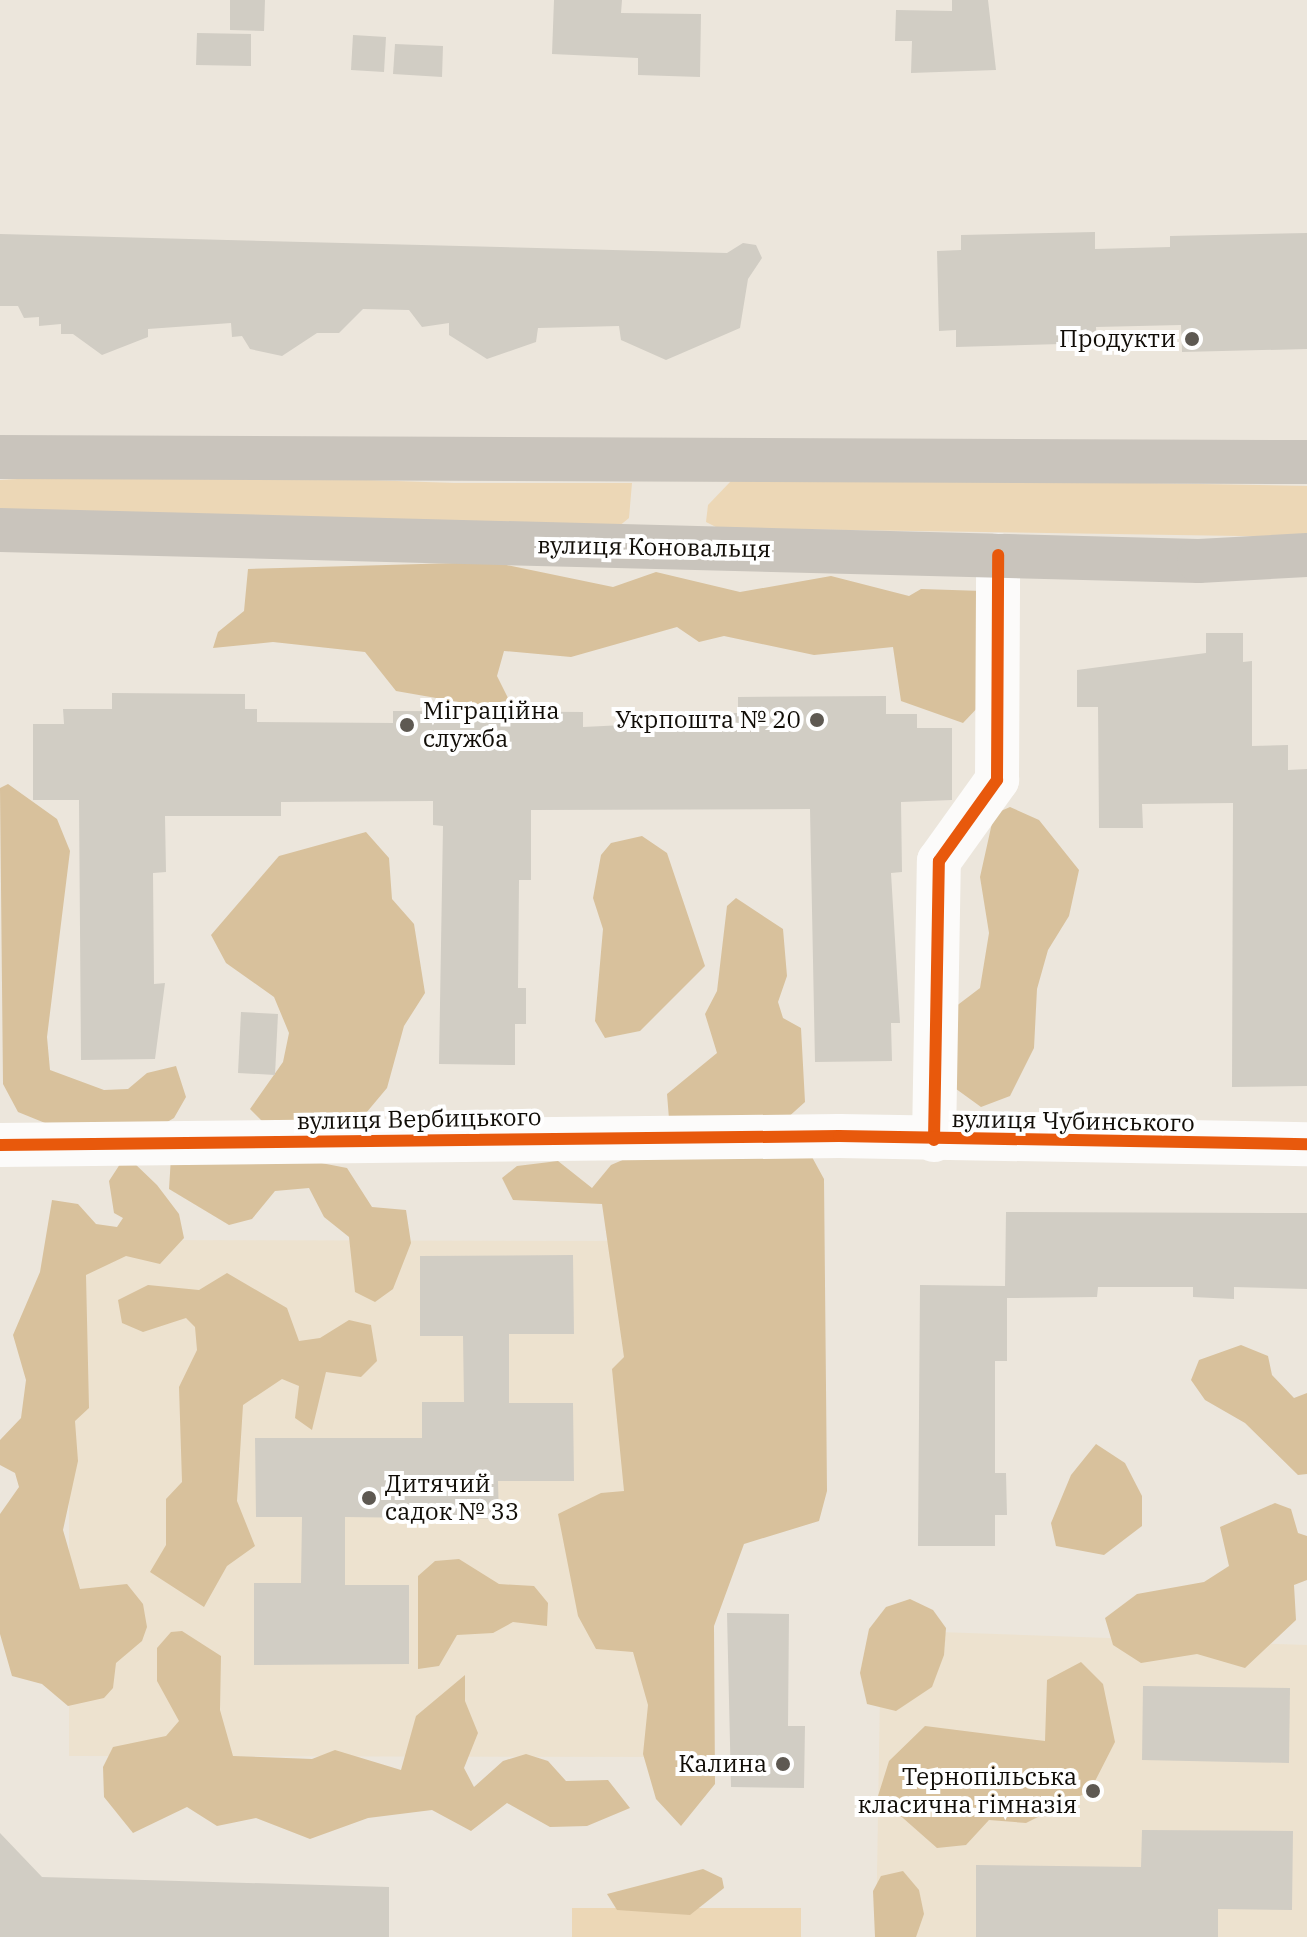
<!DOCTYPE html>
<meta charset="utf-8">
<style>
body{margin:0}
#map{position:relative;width:1307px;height:1937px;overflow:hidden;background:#ece6dc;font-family:"IBM Plex Serif",serif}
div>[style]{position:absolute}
.built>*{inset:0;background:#ede2cf}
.green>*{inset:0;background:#ecd7b6}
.forest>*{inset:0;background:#d8c19c}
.building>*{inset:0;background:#d1cdc4}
.minor>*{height:44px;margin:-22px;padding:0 22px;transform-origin:22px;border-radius:22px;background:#fcfbfa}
.major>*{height:44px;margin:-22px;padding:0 22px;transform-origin:22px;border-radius:22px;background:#c9c4bc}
.cycleway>*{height:12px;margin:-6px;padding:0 6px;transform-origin:6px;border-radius:6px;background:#e8590c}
.dots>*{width:22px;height:22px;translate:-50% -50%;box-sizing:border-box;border:4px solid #fff;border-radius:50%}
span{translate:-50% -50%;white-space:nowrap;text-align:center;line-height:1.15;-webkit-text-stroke:8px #fff;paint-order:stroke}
.poi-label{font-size:24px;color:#110d07}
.right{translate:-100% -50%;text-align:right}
.left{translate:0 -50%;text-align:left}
.street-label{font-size:24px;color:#110d07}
</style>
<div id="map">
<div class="built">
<i style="clip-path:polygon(69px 1240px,669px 1241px,668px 1757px,69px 1756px)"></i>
<i style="clip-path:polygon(881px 1630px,1307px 1645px,1307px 1937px,876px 1937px)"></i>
</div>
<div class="green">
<i style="clip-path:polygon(139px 472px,454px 483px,632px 483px,629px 518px,613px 531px,0 517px,0 480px)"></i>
<i style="clip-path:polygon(861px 478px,1307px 486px,1307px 537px,718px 528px,706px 522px,708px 505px,731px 481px)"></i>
<i style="clip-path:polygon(572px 1908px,801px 1908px,801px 1937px,572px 1937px)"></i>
</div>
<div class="forest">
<i style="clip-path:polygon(492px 562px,613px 587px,656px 572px,740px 592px,831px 576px,909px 596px,921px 589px,983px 591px,982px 703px,963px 723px,901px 701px,893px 647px,814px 655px,724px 636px,699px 642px,677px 627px,571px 657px,504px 651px,497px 676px,509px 700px,482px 706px,396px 691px,365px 652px,273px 642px,213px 648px,218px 632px,244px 611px,248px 569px)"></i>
<i style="clip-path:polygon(8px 784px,57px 819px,70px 851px,47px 1037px,50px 1070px,104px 1090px,128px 1089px,147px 1073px,176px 1066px,186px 1097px,174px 1118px,150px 1132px,50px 1125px,18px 1112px,3px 1084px,0 788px)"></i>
<i style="clip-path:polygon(1010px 807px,1039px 820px,1079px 870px,1069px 916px,1048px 950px,1037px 989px,1034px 1048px,1010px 1096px,981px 1107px,952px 1086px,955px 1007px,980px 988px,989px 933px,980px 877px,994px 814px)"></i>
<i style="clip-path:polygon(366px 832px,389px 858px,392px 899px,414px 924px,425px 993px,404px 1026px,387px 1088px,361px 1119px,269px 1128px,250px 1109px,283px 1062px,289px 1033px,274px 997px,226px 963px,211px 935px,279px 856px)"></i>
<i style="clip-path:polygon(642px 836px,667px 853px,705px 966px,640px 1031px,605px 1038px,595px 1021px,603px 929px,593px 898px,601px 855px,611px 843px)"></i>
<i style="clip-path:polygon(736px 898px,783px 929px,787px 976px,778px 1002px,783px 1018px,801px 1028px,805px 1102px,775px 1129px,669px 1119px,667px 1094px,717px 1053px,705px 1014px,717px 991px,727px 906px)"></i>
<i style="clip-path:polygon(806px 1146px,824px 1179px,827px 1491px,819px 1521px,744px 1544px,714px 1626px,715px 1784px,681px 1826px,656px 1799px,643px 1754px,648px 1705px,633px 1652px,596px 1649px,578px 1616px,558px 1514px,601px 1493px,624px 1491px,612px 1369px,624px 1357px,602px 1204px,513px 1200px,502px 1178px,517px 1166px,558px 1161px,592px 1188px,611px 1165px,650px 1148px)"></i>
<i style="clip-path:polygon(171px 1157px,290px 1157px,347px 1168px,372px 1207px,406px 1210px,411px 1243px,393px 1289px,375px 1302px,355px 1292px,349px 1237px,324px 1217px,309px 1188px,275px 1191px,252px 1219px,229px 1225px,169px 1189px)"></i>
<i style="clip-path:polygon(122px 1161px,132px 1161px,157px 1185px,179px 1214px,184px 1238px,160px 1264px,126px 1256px,86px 1275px,89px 1408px,75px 1421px,78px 1461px,63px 1530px,80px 1589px,127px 1584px,143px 1604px,147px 1627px,142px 1641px,116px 1663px,113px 1688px,104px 1698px,68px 1706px,42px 1684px,12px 1676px,0 1634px,0 1514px,19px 1487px,15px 1473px,0 1465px,0 1440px,21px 1418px,26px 1380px,13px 1335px,40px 1272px,52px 1200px,78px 1204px,96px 1224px,117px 1227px,123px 1218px,114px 1213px,109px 1181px)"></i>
<i style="clip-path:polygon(227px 1273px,287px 1308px,299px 1341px,320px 1338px,349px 1320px,371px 1325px,377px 1361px,361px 1377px,326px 1372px,312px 1430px,295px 1418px,299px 1386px,282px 1379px,243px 1405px,237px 1501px,255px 1546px,227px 1566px,204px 1607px,150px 1572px,166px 1545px,166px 1499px,182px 1482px,179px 1387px,197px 1350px,195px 1327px,186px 1318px,143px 1332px,122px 1323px,118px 1300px,148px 1285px,199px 1290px)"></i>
<i style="clip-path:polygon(1241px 1345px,1268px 1356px,1272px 1375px,1294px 1398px,1307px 1393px,1307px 1474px,1298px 1475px,1245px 1423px,1205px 1400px,1191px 1380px,1199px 1360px)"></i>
<i style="clip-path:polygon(1096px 1444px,1125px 1463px,1142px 1496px,1142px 1526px,1104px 1555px,1056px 1546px,1051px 1523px,1071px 1475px)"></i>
<i style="clip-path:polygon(1275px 1503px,1291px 1509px,1298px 1533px,1307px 1536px,1307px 1580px,1294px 1585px,1296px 1620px,1245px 1668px,1197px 1654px,1141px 1663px,1113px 1645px,1105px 1618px,1137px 1594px,1204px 1582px,1229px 1566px,1220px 1527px)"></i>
<i style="clip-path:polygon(459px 1559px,499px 1584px,534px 1586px,548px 1603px,547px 1626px,513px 1622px,493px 1633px,457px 1635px,439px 1666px,418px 1669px,418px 1576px,435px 1561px)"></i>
<i style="clip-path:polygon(910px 1599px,933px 1610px,946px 1628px,944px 1655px,932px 1687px,896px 1711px,867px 1704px,860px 1673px,869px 1629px,886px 1607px)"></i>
<i style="clip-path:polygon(182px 1631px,221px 1656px,220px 1710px,233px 1756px,312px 1759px,335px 1750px,401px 1770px,416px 1716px,465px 1675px,465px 1701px,478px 1733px,464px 1768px,474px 1787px,503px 1761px,526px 1754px,548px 1761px,566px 1781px,608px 1780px,630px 1808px,587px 1826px,550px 1827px,507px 1803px,471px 1831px,432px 1810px,368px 1818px,310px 1839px,256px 1818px,217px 1826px,187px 1807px,133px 1833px,104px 1797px,103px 1767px,113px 1747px,166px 1736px,179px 1721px,157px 1681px,157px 1648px,171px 1632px)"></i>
<i style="clip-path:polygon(1081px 1662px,1103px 1684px,1115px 1742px,1090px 1791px,1026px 1823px,989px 1820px,966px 1845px,937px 1848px,878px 1796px,889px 1761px,925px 1726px,1045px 1741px,1047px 1680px)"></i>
<i style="clip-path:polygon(703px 1869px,722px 1878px,724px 1888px,690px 1915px,617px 1910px,607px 1894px)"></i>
<i style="clip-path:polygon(903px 1871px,919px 1890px,924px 1914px,916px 1937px,875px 1937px,873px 1891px,881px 1876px)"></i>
</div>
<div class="building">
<i style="clip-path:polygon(230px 0,265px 0,264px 31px,230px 30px)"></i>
<i style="clip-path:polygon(554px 0,622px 0,621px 13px,701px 14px,700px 77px,638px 75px,638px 58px,552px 54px)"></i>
<i style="clip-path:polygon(952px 0,988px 0,996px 70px,911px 73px,912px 41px,895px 41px,896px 10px,952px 11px)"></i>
<i style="clip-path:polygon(197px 33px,251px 34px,251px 66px,196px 65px)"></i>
<i style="clip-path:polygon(353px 35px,386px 37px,384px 72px,351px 70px)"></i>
<i style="clip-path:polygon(395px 44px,443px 46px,442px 77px,393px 74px)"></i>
<i style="clip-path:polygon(1095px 232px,1095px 249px,1170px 247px,1170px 236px,1307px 233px,1307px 349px,1182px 352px,1181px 325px,1096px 327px,1097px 343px,956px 347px,956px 330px,939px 331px,937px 251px,961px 250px,961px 235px)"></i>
<i style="clip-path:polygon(0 234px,727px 253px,743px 243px,756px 245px,762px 258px,748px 279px,740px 328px,666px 360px,621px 340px,619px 326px,538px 328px,536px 342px,487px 359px,449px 335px,449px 323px,422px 327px,409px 310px,363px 309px,339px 333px,317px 333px,282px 356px,250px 349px,242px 336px,232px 337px,231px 323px,148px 329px,148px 337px,102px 355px,73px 334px,61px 334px,61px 324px,39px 326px,39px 317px,24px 318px,18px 306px,0 306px)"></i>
<i style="clip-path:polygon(1206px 633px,1243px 633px,1243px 662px,1252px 661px,1252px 746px,1288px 745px,1288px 770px,1307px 769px,1307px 1086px,1232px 1087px,1233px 803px,1142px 804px,1143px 828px,1099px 828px,1098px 707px,1077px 707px,1077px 670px,1206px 653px)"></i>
<i style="clip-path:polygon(112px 693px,245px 694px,245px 709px,257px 709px,257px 722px,393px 723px,393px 711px,583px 712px,583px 727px,726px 720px,726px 713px,738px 713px,738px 697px,886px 696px,886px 714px,917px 714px,917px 728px,952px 728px,952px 800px,901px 802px,902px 872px,891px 873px,900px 1023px,891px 1023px,892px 1061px,815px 1062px,810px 809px,531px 810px,531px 880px,519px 880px,518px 988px,526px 988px,526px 1024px,515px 1024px,515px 1065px,439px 1064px,443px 826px,433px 825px,433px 801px,281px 802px,281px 816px,165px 816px,166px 872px,153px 873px,154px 984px,165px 983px,155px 1059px,81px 1060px,79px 800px,33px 800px,33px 724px,64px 724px,63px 709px,112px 709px)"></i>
<i style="clip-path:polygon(241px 1012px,278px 1014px,275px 1075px,238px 1073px)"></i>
<i style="clip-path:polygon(1006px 1212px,1307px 1213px,1307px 1289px,1234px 1287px,1234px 1299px,1193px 1297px,1193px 1287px,1098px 1287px,1097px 1297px,1007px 1298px,1007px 1361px,995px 1361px,995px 1473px,1006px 1473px,1007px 1515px,995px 1515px,995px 1546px,918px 1546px,920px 1285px,1005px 1286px)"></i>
<i style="clip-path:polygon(573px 1255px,574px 1334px,509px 1334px,509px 1403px,573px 1403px,574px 1481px,498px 1481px,499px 1519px,345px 1517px,345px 1585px,409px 1585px,409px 1664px,254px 1665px,254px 1583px,301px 1583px,302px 1517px,256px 1517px,255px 1438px,422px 1438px,422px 1402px,464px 1402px,463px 1336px,420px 1336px,420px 1256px)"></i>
<i style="clip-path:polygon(727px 1613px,789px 1614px,788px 1726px,805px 1726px,804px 1788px,731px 1787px)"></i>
<i style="clip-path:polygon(1143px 1686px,1290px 1688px,1289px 1763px,1142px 1760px)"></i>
<i style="clip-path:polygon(1142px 1830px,1293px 1831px,1292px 1910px,1218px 1909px,1218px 1937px,976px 1937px,976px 1865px,1141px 1867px)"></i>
<i style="clip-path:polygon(0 1833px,42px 1877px,389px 1887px,389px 1937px,0 1937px)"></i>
</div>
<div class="minor">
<i style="left:934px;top:1140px;width:279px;rotate:-89deg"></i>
<i style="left:939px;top:861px;width:100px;rotate:-54.4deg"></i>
<i style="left:997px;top:780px;width:225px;rotate:-89.7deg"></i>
<i style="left:0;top:1145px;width:839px;rotate:-0.61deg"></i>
<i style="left:839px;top:1136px;width:468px;rotate:1deg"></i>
</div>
<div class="major">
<i style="left:0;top:457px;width:1307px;rotate:0.22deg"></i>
<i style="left:0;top:530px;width:1199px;rotate:1.48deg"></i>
<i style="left:1199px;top:561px;width:108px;rotate:-3.2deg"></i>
</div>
<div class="cycleway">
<i style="left:934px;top:1140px;width:279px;rotate:-89deg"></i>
<i style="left:939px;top:861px;width:100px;rotate:-54.4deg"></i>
<i style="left:997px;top:780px;width:225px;rotate:-89.7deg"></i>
<i style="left:0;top:1145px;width:839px;rotate:-0.61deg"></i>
<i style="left:839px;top:1136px;width:468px;rotate:1deg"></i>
</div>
<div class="dots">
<i style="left:1192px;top:339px;background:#5e5952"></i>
<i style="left:817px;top:720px;background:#5e5952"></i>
<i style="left:407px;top:725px;background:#5e5952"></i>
<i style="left:369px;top:1498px;background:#5e5952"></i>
<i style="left:783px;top:1764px;background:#5e5952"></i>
<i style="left:1093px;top:1791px;background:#5e5952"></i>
</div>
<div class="poi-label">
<span class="right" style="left:1176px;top:339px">Продукти</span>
<span class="left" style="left:423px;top:725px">Міграційна<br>служба</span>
<span class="right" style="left:801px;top:720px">Укрпошта № 20</span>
<span class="left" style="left:385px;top:1498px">Дитячий<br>садок № 33</span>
<span class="right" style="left:767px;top:1764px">Калина</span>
<span class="right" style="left:1077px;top:1791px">Тернопільська<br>класична гімназія</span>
</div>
<div class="street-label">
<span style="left:654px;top:547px;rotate:1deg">вулиця Коновальця</span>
<span style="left:419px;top:1119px;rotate:-1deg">вулиця Вербицького</span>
<span style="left:1073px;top:1121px;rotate:1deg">вулиця Чубинського</span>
</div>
</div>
